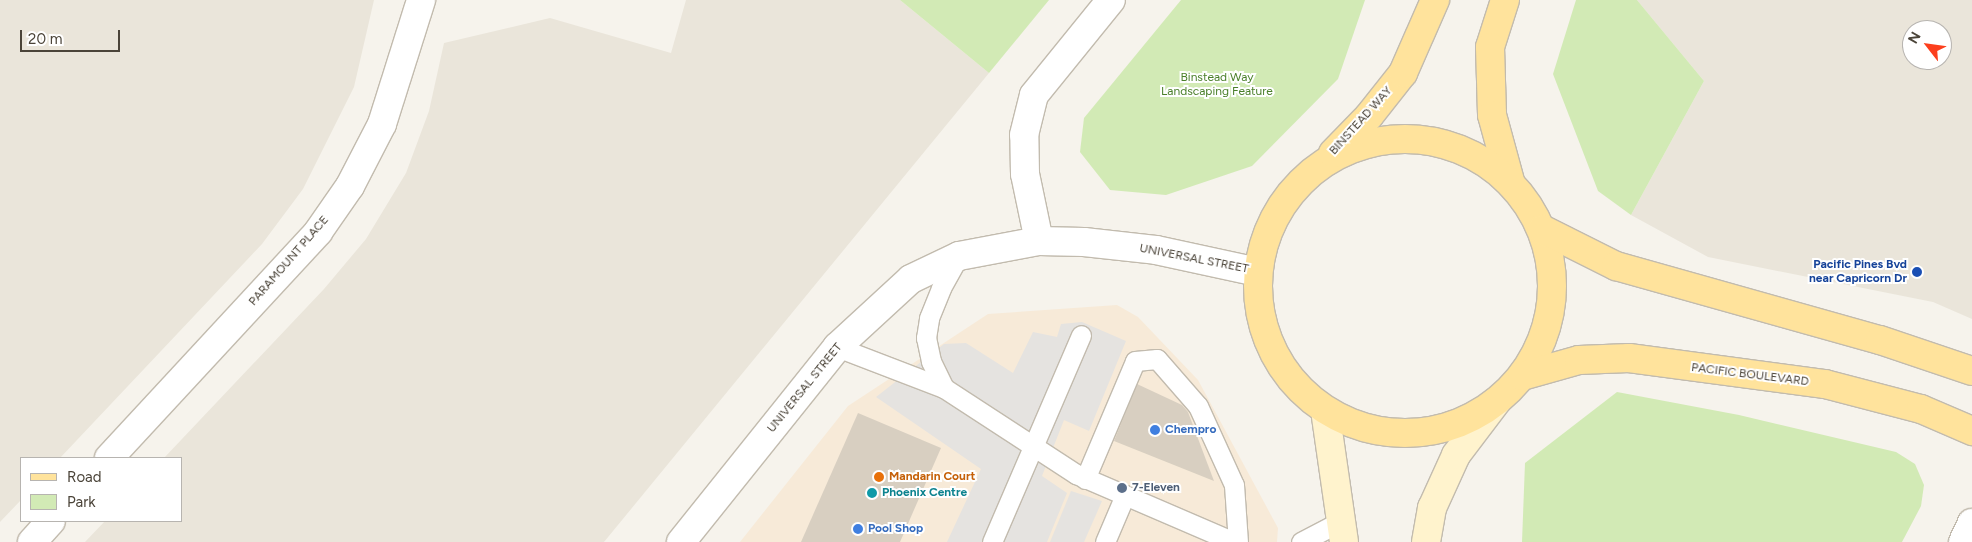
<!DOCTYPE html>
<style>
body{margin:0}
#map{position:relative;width:1972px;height:542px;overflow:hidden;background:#f6f3ec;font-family:Figtree,sans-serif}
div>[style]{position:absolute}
.residential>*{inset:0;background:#eae5da}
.commercial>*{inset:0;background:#f7ead8}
.green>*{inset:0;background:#d2eab5}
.parking>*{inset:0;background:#e5e3e0}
.building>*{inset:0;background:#d8cfc1}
.roads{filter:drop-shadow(1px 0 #c2bbae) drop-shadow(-1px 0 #c2bbae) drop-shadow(0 1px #c2bbae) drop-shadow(0 -1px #c2bbae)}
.service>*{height:19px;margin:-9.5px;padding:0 9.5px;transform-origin:9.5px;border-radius:9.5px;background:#fff}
.minor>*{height:28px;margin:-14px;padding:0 14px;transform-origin:14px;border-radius:14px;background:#fff}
.tertiary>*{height:28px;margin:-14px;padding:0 14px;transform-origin:14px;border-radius:14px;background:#fff}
.secondary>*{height:28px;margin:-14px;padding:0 14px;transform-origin:14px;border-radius:14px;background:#fff3cd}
.primary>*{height:28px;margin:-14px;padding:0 14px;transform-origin:14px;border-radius:14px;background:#ffe39c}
.primary>.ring{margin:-14px;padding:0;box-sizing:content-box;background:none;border:28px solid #ffe39c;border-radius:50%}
.dots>*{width:14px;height:14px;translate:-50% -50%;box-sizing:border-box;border:2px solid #fff;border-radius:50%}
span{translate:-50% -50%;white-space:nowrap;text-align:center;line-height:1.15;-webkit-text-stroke:4px #fff;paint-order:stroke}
.park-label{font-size:12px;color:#4a7f2a}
.street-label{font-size:12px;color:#4b4439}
.transit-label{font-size:12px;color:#164399;font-weight:700}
.right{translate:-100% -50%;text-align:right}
.shop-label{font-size:12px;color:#366cbe;font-weight:700}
.left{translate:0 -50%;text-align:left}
.food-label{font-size:12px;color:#c56008;font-weight:700}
.service-label{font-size:12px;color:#4e5e75;font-weight:700}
.culture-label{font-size:12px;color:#0d838f;font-weight:700}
.legend{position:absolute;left:20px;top:457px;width:162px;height:65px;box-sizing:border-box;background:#fff;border:1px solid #b7b4b0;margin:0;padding:6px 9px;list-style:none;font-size:15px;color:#4b4439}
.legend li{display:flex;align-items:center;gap:10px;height:25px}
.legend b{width:25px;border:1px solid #b7b4b0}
.north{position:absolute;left:1902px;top:20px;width:50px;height:50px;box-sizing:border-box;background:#fff;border:1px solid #b7b4b0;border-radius:50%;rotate:300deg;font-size:14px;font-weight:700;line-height:20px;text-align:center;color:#4b4439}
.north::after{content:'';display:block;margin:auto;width:18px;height:22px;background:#fc3f1d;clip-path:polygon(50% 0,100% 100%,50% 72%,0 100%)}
.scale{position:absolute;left:20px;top:30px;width:100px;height:22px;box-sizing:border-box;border:2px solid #4b4439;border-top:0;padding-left:6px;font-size:15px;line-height:18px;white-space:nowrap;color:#4b4439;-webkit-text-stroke:4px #fff;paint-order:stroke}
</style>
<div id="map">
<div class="residential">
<i style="clip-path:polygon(0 0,374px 0,354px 87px,303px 189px,262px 244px,60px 458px,21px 458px,21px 500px,0 522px)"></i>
<i style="clip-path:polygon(686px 0,900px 0,989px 73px,604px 542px,85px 542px,105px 521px,181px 521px,181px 458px,164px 458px,324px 289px,366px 239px,406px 173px,429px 111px,444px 43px,550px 18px,671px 53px)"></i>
<i style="clip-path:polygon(evenodd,1637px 0,1972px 0,1972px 319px,1933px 302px,1708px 257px,1631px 215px,1704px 81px,1637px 0,1912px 30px,1942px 30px,1942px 60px,1912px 60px,1912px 30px)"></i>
</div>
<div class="commercial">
<i style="clip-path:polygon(1117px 305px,1138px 317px,1198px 380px,1278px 528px,1277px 542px,740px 542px,848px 406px,988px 314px)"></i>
</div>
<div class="green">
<i style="clip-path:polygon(900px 0,1049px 0,989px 73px)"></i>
<i style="clip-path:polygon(1181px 0,1365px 0,1338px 79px,1252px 166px,1166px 195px,1110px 190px,1080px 152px,1084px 118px)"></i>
<i style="clip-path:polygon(1576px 0,1637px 0,1704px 81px,1631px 215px,1598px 191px,1553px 74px)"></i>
<i style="clip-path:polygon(1617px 392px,1739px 415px,1896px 452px,1915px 464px,1924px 485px,1921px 506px,1902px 542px,1522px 542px,1525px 463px)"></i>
</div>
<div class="parking">
<i style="clip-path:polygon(1082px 322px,1126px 341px,1089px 431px,1064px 420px,1042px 476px,1067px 493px,1047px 542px,947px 542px,981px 469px,876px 397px,944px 344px,966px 343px,1013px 373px,1033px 332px,1057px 337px,1061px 324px)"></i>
<i style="clip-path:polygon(1071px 491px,1102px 501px,1084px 542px,1050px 542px)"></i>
</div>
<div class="building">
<i style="clip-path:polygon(1137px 384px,1182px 405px,1188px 412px,1214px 481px,1114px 441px)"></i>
<i style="clip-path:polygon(858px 413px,941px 448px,900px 542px,801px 542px)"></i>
</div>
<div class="roads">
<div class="service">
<i style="left:837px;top:347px;width:115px;rotate:21deg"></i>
<i style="left:944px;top:388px;width:158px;rotate:33.1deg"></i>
<i style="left:1076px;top:474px;width:172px;rotate:23.3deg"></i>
<i style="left:944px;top:388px;width:30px;rotate:-116deg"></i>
<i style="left:931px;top:361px;width:24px;rotate:-102deg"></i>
<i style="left:926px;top:338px;width:20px;rotate:-81deg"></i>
<i style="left:929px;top:318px;width:32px;rotate:-68deg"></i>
<i style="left:941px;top:288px;width:37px;rotate:-61deg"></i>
<i style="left:1085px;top:479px;width:128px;rotate:-67deg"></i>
<i style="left:1135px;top:361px;width:22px;rotate:-5deg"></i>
<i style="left:1157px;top:359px;width:62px;rotate:48.9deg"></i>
<i style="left:1198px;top:406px;width:87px;rotate:65.5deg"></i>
<i style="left:1234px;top:485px;width:57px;rotate:86deg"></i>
<i style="left:992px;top:542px;width:225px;rotate:-66.7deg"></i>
<i style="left:1105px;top:542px;width:51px;rotate:-66.9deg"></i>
<i style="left:1301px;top:542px;width:47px;rotate:-27.6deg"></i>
</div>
<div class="minor">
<i style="left:1039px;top:241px;width:68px;rotate:-101.8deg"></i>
<i style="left:1025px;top:174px;width:39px;rotate:-91deg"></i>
<i style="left:1024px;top:135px;width:41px;rotate:-76deg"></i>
<i style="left:1034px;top:95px;width:122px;rotate:-51deg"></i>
<i style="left:109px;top:458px;width:308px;rotate:-47.2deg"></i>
<i style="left:318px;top:232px;width:56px;rotate:-55.2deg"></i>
<i style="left:350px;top:186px;width:70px;rotate:-62.7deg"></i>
<i style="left:382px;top:124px;width:130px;rotate:-72.5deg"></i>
<i style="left:32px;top:542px;width:28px;rotate:-48deg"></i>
<i style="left:1963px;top:542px;width:21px;rotate:-65deg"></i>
</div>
<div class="tertiary">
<i style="left:681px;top:542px;width:250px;rotate:-51.3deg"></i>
<i style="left:837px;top:347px;width:100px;rotate:-42.6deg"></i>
<i style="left:911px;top:279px;width:53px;rotate:-25.6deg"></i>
<i style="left:959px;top:256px;width:81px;rotate:-10.6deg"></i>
<i style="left:1039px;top:241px;width:45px;rotate:1.3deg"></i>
<i style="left:1084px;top:242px;width:72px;rotate:6.3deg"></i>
<i style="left:1156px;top:250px;width:104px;rotate:12.2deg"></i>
</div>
<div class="secondary">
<i style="left:1325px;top:410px;width:133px;rotate:81.8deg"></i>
<i style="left:1426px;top:542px;width:35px;rotate:-80deg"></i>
<i style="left:1432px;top:508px;width:58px;rotate:-65.6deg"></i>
<i style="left:1456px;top:455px;width:68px;rotate:-52.8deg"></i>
</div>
<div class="primary">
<i style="left:1505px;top:0;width:49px;rotate:107.7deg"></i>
<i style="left:1490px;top:47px;width:68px;rotate:88.3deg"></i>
<i style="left:1492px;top:115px;width:68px;rotate:74.7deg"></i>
<i class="ring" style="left:1258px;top:139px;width:266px;height:266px"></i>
<i style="left:1333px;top:153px;width:52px;rotate:-45.8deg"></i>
<i style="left:1369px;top:116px;width:55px;rotate:-51.7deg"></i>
<i style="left:1403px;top:73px;width:80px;rotate:-66.3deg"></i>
<i style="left:1542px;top:229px;width:83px;rotate:26.6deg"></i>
<i style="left:1616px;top:266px;width:274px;rotate:15.7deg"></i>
<i style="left:1880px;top:340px;width:97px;rotate:18.6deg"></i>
<i style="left:1522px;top:376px;width:59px;rotate:-15.7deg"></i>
<i style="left:1579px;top:360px;width:50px;rotate:-2.3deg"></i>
<i style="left:1629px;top:358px;width:198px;rotate:7.6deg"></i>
<i style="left:1825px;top:384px;width:99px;rotate:14.6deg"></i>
<i style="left:1921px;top:409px;width:56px;rotate:23.3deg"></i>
</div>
</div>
<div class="dots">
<i style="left:1917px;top:272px;background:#1a4fb4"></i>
<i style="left:1155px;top:430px;background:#3f7fe0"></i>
<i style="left:879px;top:477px;background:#e8710a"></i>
<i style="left:1122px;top:488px;background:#5c6f8a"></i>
<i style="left:872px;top:493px;background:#0f9aa8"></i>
<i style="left:858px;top:529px;background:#3f7fe0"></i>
</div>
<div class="park-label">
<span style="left:1217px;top:85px">Binstead Way<br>Landscaping Feature</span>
</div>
<div class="street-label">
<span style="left:1361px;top:121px;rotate:-48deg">BINSTEAD WAY</span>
<span style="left:1194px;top:259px;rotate:11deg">UNIVERSAL STREET</span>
<span style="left:289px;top:261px;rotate:-49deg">PARAMOUNT PLACE</span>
<span style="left:1750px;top:375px;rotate:7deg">PACIFIC BOULEVARD</span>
<span style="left:805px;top:388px;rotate:-51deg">UNIVERSAL STREET</span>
</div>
<div class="transit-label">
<span class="right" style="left:1907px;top:272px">Pacific Pines Bvd<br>near Capricorn Dr</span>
</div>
<div class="shop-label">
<span class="left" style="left:1165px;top:430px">Chempro</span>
<span class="left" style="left:868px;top:529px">Pool Shop</span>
</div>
<div class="food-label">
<span class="left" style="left:889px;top:477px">Mandarin Court</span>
</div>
<div class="service-label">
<span class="left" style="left:1132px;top:488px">7-Eleven</span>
</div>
<div class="culture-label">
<span class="left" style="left:882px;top:493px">Phoenix Centre</span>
</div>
<ul class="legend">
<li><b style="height:6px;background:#ffe39c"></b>Road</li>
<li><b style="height:14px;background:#d2eab5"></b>Park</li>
</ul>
<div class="north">N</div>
<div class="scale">20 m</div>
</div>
